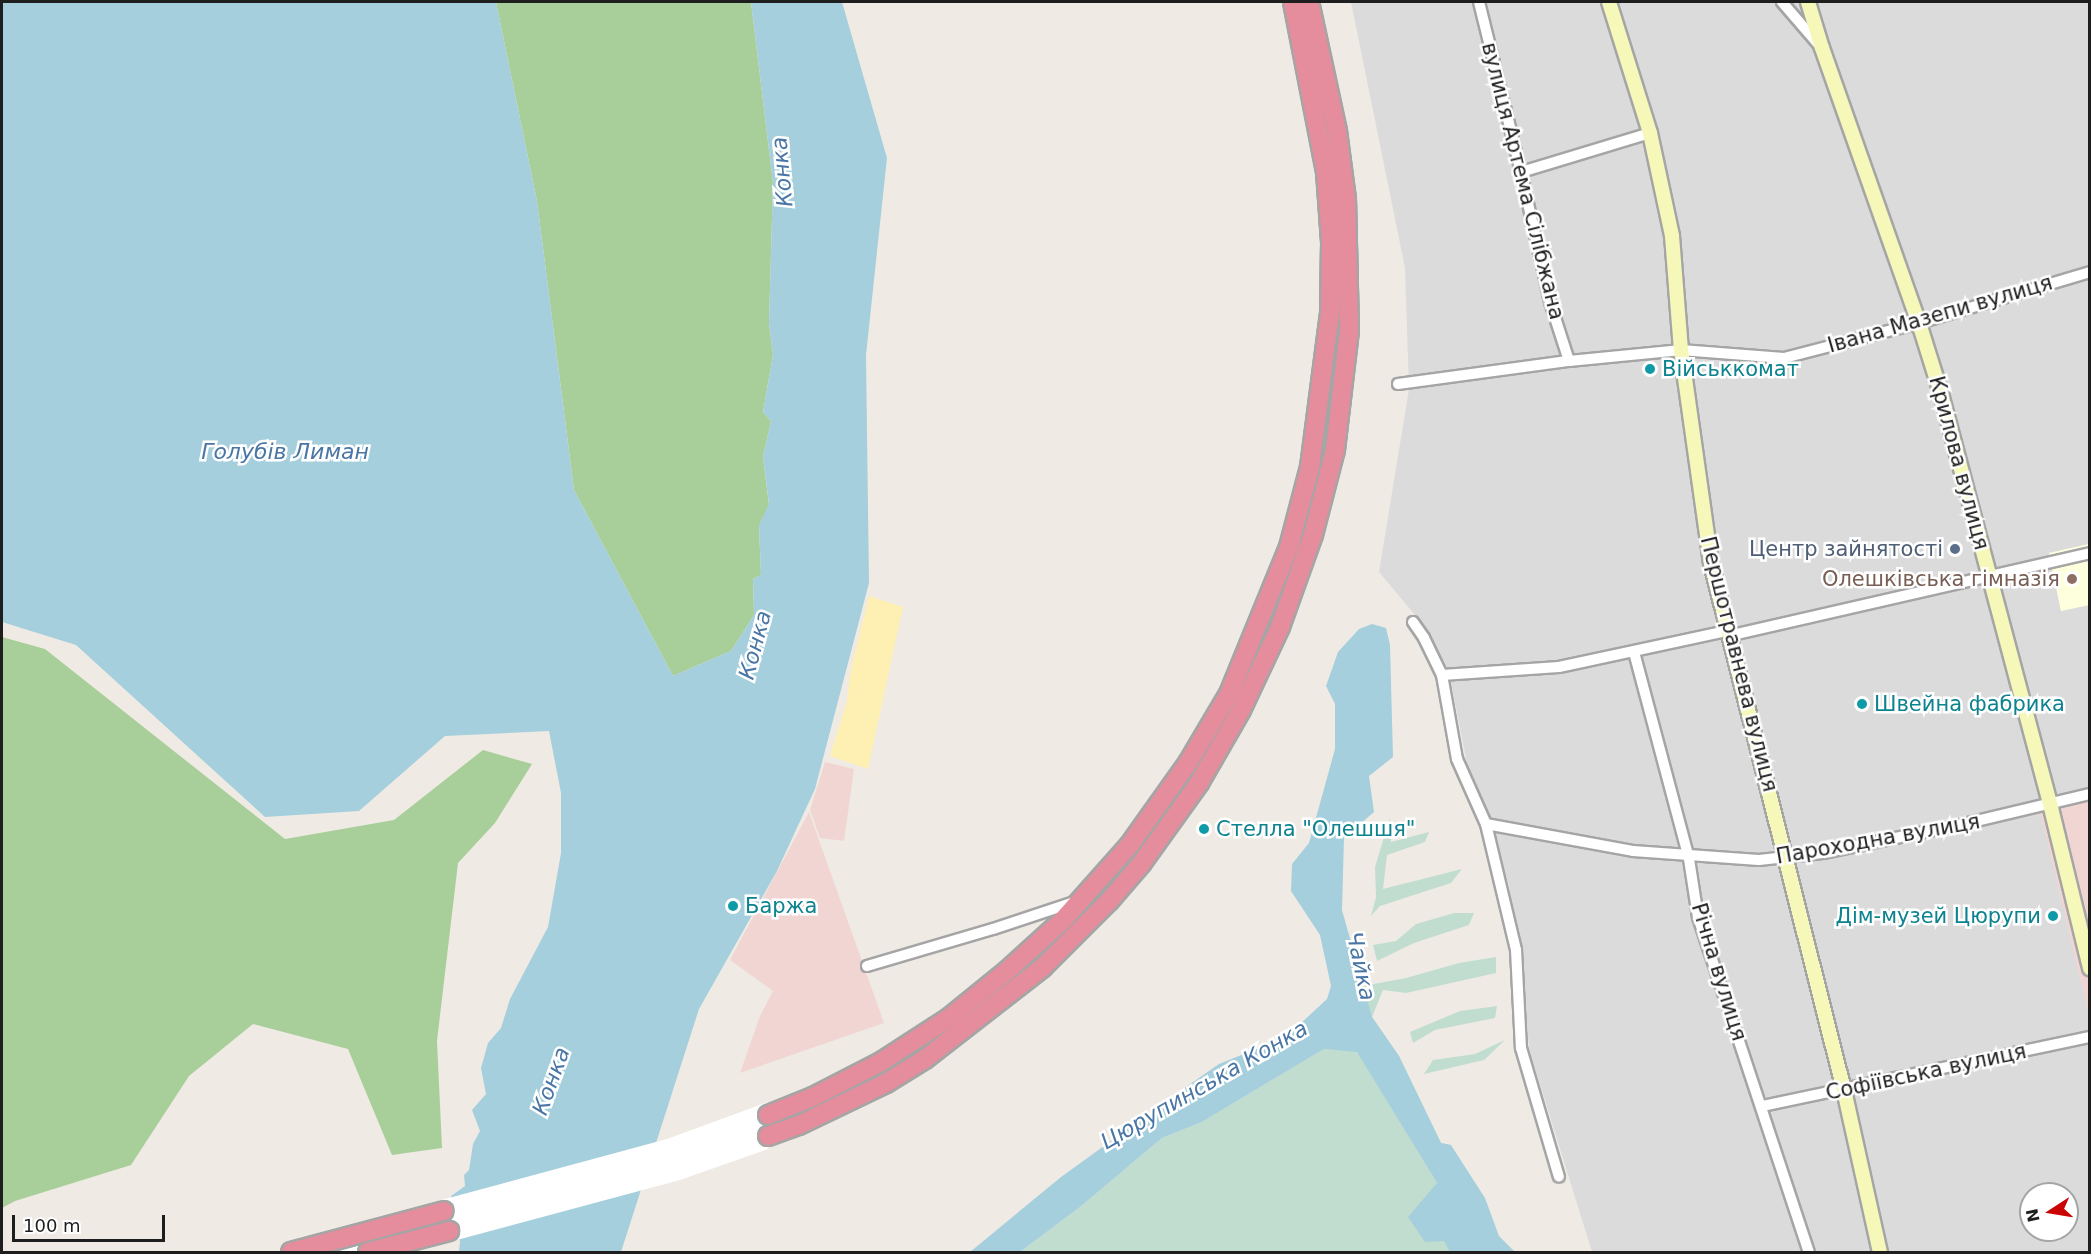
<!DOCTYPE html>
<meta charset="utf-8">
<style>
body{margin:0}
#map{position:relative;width:2091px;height:1254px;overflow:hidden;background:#efebe4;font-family:"DejaVu Sans",sans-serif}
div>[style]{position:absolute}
.residential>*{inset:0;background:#dcdbdb}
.commercial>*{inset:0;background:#f0d5d3}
.education>*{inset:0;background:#feffdd}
.forest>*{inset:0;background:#a8ce99}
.wetland>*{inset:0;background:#c1ddd0}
.sand>*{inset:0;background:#feefb3}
.water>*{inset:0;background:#a5cfdc}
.pier>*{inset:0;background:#fff}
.roads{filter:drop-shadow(2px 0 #a5a5a5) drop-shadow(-2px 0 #a5a5a5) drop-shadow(0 2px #a5a5a5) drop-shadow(0 -2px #a5a5a5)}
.street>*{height:10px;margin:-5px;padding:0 5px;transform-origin:5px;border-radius:5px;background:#fff}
.secondary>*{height:14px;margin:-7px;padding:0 7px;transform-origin:7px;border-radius:7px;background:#f5f8b8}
.highway>*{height:18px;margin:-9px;padding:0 9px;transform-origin:9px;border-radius:9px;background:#e58d9d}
.dots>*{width:16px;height:16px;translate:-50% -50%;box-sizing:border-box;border:3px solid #fff;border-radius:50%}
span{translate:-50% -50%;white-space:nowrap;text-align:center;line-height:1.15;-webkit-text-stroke:5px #fff;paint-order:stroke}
.street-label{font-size:21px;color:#1e1e1e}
.culture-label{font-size:21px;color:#0d838f}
.left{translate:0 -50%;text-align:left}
.right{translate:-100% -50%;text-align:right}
.service-label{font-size:21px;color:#4e5e75}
.education-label{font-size:21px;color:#785e54}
.water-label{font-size:22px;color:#4976a4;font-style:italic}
.frame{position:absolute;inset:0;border:3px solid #1e1e1e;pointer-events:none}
.north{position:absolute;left:2019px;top:1182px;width:60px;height:60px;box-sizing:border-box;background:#fff;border:2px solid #a5a5a5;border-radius:50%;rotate:258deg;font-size:16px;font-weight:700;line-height:24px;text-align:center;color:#1e1e1e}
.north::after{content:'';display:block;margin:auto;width:21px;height:27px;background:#c90403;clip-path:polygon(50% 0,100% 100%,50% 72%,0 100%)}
.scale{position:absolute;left:12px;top:1215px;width:153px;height:27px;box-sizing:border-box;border:3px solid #1e1e1e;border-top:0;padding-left:8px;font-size:18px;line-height:21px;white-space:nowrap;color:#1e1e1e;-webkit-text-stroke:4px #fff;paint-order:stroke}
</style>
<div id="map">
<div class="residential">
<i style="clip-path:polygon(evenodd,1351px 2px,2089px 2px,2089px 544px,2049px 553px,2061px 611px,2089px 605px,2089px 787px,2038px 800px,2089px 1015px,2089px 1252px,1592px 1252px,1530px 1052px,1509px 885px,1468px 768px,1448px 668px,1426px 628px,1379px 572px,1409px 389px,1405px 268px,1351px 2px,2031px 1194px,2067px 1194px,2067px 1230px,2031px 1230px,2031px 1194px)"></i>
</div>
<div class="commercial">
<i style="clip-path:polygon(825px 762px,854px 769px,844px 841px,820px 838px,810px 810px)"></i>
<i style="clip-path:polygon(2089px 787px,2089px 1015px,2037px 799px)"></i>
<i style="clip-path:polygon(809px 812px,884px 1023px,740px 1073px,760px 1016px,773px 991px,730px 960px)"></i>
</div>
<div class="education">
<i style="clip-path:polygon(2089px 544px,2089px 605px,2061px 611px,2049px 553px)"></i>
</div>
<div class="forest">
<i style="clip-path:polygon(496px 2px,751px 2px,773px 183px,769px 323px,773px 355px,763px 412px,771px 421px,763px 457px,769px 505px,759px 526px,761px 575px,753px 579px,754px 615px,731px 651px,673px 676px,574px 490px,537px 201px)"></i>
<i style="clip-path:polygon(2px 637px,45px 649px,285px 839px,394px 820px,483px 750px,532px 764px,495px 823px,458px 863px,437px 1041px,442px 1148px,392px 1155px,348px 1049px,253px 1024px,189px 1076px,131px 1165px,15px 1201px,2px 1208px)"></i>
</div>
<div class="wetland">
<i style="clip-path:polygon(1390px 818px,1391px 842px,1429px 832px,1425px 842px,1387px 855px,1383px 889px,1462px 869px,1451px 883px,1380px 906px,1371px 916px,1376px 897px,1375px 867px)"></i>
<i style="clip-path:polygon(1454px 913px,1474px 913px,1469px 925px,1414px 943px,1377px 961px,1373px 945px,1396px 941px,1416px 924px)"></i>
<i style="clip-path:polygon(1496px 957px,1496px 973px,1406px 993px,1383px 990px,1372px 1017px,1399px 1056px,1441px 1143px,1451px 1145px,1450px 1161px,1377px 1047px,1363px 986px,1406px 978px,1459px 963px)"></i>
<i style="clip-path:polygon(1497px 1006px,1495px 1018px,1435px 1030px,1413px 1043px,1410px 1032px,1460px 1011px)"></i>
<i style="clip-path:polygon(1505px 1040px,1484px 1060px,1424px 1074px,1433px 1060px,1475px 1054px)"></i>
<i style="clip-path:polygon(1324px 1049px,1357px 1051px,1437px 1183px,1471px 1252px,1020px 1252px,1080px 1207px,1162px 1138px,1202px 1122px)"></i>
</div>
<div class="sand">
<i style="clip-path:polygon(869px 596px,903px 607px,868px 769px,830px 756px,847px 701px,850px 674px)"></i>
</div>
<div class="water">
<i style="clip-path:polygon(2px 2px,496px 2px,537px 201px,574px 490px,673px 676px,731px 651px,754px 615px,753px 579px,761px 575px,759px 525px,769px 504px,763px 457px,771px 421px,763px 412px,773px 355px,769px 323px,773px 183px,751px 2px,842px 2px,887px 158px,866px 355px,869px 583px,815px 789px,777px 871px,699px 1009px,621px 1252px,459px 1252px,460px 1242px,451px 1196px,465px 1186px,464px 1175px,469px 1170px,473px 1144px,480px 1131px,472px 1110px,486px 1094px,481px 1068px,488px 1043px,501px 1028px,510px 999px,548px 927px,561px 853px,561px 793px,549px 731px,445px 736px,359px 811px,265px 817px,76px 645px,2px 622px)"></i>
<i style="clip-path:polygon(1372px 624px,1386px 628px,1390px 645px,1393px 757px,1369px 776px,1374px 812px,1344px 838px,1342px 910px,1372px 1017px,1399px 1056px,1441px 1143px,1451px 1145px,1485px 1198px,1499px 1236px,1515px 1252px,1450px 1252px,1444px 1241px,1425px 1242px,1408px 1217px,1437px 1183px,1357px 1052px,1324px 1049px,1202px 1122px,1162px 1138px,1080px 1207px,1020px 1252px,970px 1252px,1061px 1177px,1176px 1094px,1219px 1064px,1286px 1037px,1327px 999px,1331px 986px,1320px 935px,1291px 891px,1292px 864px,1309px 843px,1335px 749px,1335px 704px,1326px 686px,1338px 652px,1359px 629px)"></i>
</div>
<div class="pier">
<i style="clip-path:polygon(768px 1102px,768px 1149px,680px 1180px,412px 1252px,297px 1252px,297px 1239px,667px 1139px)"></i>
</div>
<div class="roads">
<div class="street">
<i style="left:1479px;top:2px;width:175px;rotate:76.1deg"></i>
<i style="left:1521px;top:172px;width:133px;rotate:77.4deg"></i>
<i style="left:1550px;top:302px;width:62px;rotate:72.1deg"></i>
<i style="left:1782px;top:2px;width:58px;rotate:49.2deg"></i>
<i style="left:1521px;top:172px;width:135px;rotate:-16.8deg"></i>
<i style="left:1398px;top:384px;width:173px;rotate:-7.7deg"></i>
<i style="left:1569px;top:361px;width:113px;rotate:-5.6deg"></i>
<i style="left:1681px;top:350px;width:103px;rotate:4.4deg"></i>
<i style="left:1784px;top:358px;width:139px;rotate:-14.5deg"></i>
<i style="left:1919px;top:323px;width:178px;rotate:-16.6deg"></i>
<i style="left:1413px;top:622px;width:19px;rotate:55deg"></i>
<i style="left:1424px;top:638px;width:41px;rotate:64.1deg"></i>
<i style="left:1442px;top:675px;width:85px;rotate:79.9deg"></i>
<i style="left:1457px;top:759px;width:71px;rotate:66deg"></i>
<i style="left:1486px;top:824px;width:130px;rotate:76.6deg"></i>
<i style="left:1516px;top:950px;width:98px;rotate:87.1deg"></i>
<i style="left:1521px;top:1048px;width:134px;rotate:73.6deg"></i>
<i style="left:1728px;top:636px;width:371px;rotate:-12.9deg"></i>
<i style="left:1634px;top:652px;width:214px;rotate:75.1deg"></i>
<i style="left:1689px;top:859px;width:59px;rotate:81.2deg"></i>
<i style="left:1698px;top:917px;width:353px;rotate:71.7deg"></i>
<i style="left:1442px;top:675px;width:117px;rotate:-3.9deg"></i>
<i style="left:1559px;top:667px;width:172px;rotate:-12.1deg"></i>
<i style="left:1486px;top:824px;width:149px;rotate:10.4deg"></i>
<i style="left:1633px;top:851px;width:126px;rotate:4.1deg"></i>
<i style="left:1759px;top:860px;width:64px;rotate:-6.2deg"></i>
<i style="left:1823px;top:853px;width:148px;rotate:-11.7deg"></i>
<i style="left:1968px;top:823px;width:125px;rotate:-13.4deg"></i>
<i style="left:867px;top:966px;width:131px;rotate:-16.4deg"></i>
<i style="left:993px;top:929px;width:89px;rotate:-18.4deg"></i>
<i style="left:1762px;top:1106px;width:335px;rotate:-11.9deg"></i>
</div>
<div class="secondary">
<i style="left:1609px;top:2px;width:137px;rotate:72.6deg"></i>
<i style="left:1650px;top:133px;width:105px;rotate:77.9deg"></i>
<i style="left:1672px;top:236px;width:114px;rotate:85.5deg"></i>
<i style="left:1681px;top:350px;width:215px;rotate:82deg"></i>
<i style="left:1711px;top:563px;width:544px;rotate:75.84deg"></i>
<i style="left:1844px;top:1090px;width:166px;rotate:77.5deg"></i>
<i style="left:1808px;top:2px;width:48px;rotate:73.1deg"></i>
<i style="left:1822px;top:48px;width:292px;rotate:70.6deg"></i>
<i style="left:1919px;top:323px;width:70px;rotate:72.6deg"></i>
<i style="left:1940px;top:390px;width:432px;rotate:75.1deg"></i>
<i style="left:2051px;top:808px;width:165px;rotate:76.3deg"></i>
</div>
<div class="highway">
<i style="left:768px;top:1115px;width:48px;rotate:-21.8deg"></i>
<i style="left:813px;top:1097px;width:76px;rotate:-27.2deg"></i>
<i style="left:881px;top:1062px;width:81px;rotate:-32.9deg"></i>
<i style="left:949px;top:1018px;width:75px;rotate:-39deg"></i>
<i style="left:1007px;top:971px;width:76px;rotate:-42.3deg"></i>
<i style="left:1063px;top:920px;width:99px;rotate:-48.3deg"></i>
<i style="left:1129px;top:846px;width:102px;rotate:-54.6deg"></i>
<i style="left:1188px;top:763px;width:80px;rotate:-59.3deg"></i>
<i style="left:1229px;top:694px;width:159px;rotate:-67.8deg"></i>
<i style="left:1289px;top:547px;width:83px;rotate:-75.3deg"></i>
<i style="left:1310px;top:467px;width:154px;rotate:-82.6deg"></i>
<i style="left:1330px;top:314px;width:72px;rotate:-89.2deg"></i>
<i style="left:1331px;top:242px;width:70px;rotate:-94.1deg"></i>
<i style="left:1326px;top:172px;width:173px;rotate:-101deg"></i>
<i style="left:768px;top:1136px;width:33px;rotate:-20deg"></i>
<i style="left:799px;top:1125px;width:97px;rotate:-25.8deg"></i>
<i style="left:886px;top:1083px;width:46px;rotate:-31.6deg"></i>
<i style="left:925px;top:1059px;width:150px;rotate:-37.9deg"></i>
<i style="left:1043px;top:967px;width:93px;rotate:-45deg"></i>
<i style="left:1109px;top:901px;width:49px;rotate:-49.1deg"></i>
<i style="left:1141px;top:864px;width:100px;rotate:-54.4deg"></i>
<i style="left:1199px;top:783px;width:84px;rotate:-60.1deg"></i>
<i style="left:1241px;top:710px;width:92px;rotate:-64.8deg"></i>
<i style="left:1280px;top:627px;width:98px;rotate:-70.3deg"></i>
<i style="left:1313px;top:535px;width:88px;rotate:-75.5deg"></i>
<i style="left:1335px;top:450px;width:121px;rotate:-83.3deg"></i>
<i style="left:1349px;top:330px;width:131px;rotate:-91.3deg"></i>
<i style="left:1346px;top:199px;width:69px;rotate:-97.5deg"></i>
<i style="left:1337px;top:131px;width:132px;rotate:-102.2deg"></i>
<i style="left:291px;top:1252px;width:158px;rotate:-15deg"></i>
<i style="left:368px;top:1252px;width:84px;rotate:-14.5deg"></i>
</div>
</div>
<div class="dots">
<i style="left:1650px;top:369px;background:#0f9aa8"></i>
<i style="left:1955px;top:549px;background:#5c6f8a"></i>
<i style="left:2072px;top:579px;background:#8d6e63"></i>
<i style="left:1862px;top:704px;background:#0f9aa8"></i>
<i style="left:1204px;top:829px;background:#0f9aa8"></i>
<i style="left:733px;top:906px;background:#0f9aa8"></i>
<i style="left:2053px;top:916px;background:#0f9aa8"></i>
</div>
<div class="street-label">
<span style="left:1523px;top:181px;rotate:76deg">вулиця Артема Сілібжана</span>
<span style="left:1940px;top:314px;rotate:-16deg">Івана Мазепи вулиця</span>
<span style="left:1959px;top:463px;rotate:75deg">Крилова вулиця</span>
<span style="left:1739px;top:664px;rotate:76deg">Першотравнева вулиця</span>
<span style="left:1878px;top:839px;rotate:-10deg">Пароходна вулиця</span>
<span style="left:1719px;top:972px;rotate:73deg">Річна вулиця</span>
<span style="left:1926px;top:1072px;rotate:-12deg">Софіївська вулиця</span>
</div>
<div class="culture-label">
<span class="left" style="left:1662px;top:369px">Військкомат</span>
<span class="left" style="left:1874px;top:704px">Швейна фабрика</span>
<span class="left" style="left:1216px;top:829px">Стелла "Олешшя"</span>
<span class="left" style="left:745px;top:906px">Баржа</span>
<span class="right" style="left:2041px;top:916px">Дім-музей Цюрупи</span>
</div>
<div class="service-label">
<span class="right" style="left:1943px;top:549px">Центр зайнятості</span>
</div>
<div class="education-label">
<span class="right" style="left:2060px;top:579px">Олешківська гімназія</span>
</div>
<div class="water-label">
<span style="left:782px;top:172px;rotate:-95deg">Конка</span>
<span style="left:285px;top:452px">Голубів Лиман</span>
<span style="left:755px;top:645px;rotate:-75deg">Конка</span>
<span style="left:1361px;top:966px;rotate:78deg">Чайка</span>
<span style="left:551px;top:1081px;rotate:-70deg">Конка</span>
<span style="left:1204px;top:1085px;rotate:-30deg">Цюрупинська Конка</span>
</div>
<div class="frame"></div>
<div class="north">N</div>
<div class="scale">100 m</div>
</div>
